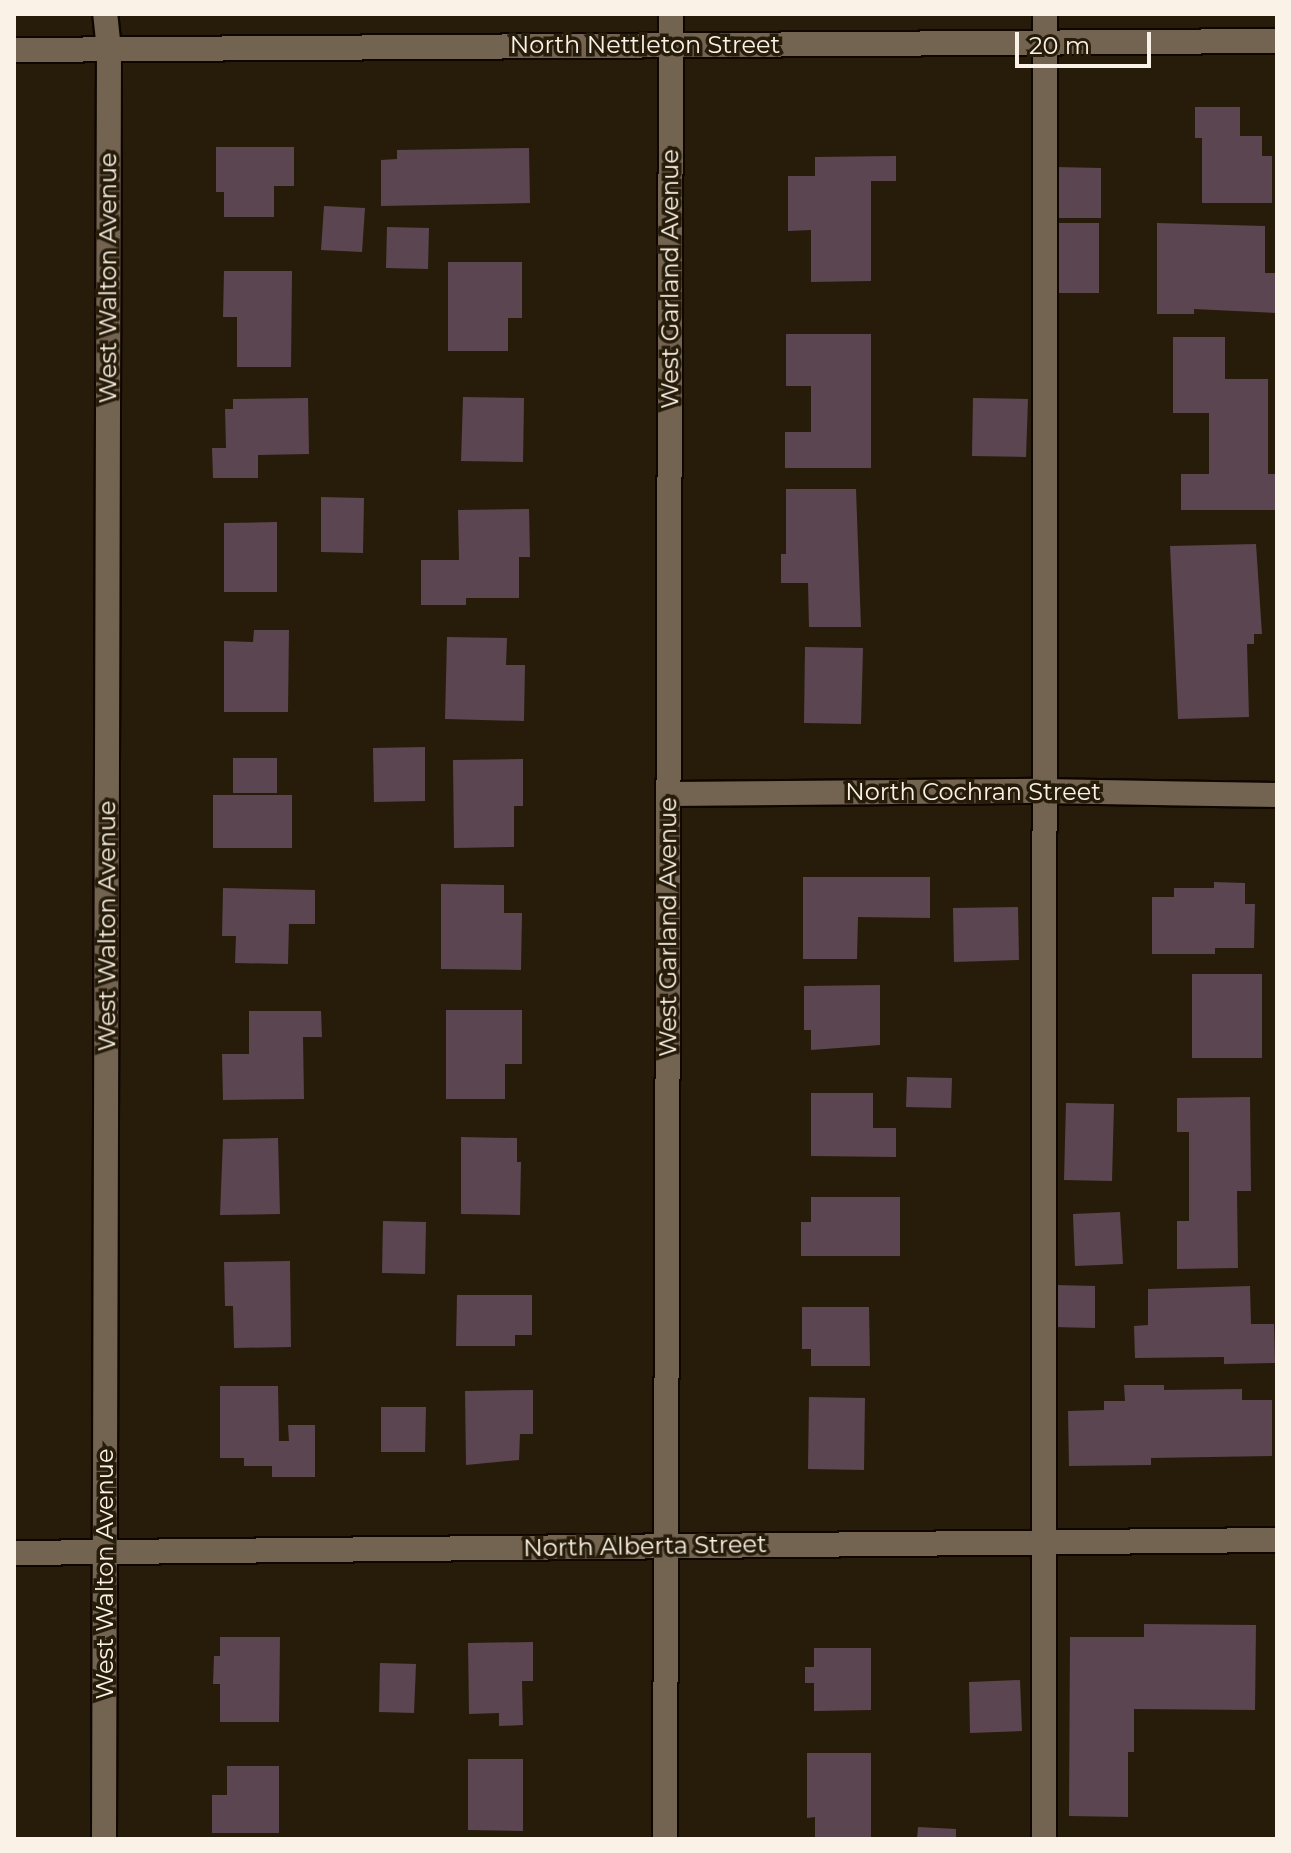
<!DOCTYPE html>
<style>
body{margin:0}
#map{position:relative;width:1291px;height:1853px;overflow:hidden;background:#271c0a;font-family:Montserrat,sans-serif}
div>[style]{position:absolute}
.building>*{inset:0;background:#5b4550}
.roads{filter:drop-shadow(2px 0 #100600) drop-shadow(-2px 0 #100600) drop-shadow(0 2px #100600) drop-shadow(0 -2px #100600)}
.lane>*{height:24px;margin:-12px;padding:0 12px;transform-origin:12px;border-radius:12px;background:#726450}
.street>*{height:24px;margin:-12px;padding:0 12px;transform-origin:12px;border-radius:12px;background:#726450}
.secondary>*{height:24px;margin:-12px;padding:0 12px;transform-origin:12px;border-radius:12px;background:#726450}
span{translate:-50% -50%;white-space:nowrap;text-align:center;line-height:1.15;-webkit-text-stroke:7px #271c0a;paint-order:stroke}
.street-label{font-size:24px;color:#faf2e7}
.frame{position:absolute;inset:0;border:16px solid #faf2e7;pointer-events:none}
.scale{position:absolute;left:1015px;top:32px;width:136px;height:36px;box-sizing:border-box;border:4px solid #faf2e7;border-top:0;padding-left:10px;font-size:24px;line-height:28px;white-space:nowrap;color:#faf2e7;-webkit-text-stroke:6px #271c0a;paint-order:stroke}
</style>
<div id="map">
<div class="building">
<i style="clip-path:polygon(1195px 107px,1240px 107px,1240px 136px,1262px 136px,1262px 156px,1272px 156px,1272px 203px,1202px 203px,1202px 138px,1195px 138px)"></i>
<i style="clip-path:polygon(216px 147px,294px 147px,294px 186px,274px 186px,274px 217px,224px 217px,224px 192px,216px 192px)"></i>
<i style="clip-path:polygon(529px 148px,530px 203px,381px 206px,381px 160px,397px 159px,397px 150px)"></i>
<i style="clip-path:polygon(896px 156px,896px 181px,871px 181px,871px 281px,811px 282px,811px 230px,788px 231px,788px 176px,815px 176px,815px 157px)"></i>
<i style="clip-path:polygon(1056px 167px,1101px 168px,1101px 218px,1055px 218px)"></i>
<i style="clip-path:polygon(324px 206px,365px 208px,362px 252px,321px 250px)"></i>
<i style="clip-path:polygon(1055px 223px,1099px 223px,1099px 293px,1055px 293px)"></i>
<i style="clip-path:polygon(1157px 223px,1265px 226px,1265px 273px,1277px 273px,1277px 313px,1194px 309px,1194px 314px,1157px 314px)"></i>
<i style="clip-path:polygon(387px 227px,429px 228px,428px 269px,386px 268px)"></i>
<i style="clip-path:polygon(448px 262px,522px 262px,522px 318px,508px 318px,508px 351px,448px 351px)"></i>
<i style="clip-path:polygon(224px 271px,292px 271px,291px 367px,237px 367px,237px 317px,223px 317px)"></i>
<i style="clip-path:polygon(786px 334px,871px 334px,871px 468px,785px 468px,785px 432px,811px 432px,811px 386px,786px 386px)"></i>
<i style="clip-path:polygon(1173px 337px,1225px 337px,1225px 379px,1268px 379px,1268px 474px,1276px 474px,1275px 510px,1181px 510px,1181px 474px,1209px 474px,1209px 413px,1173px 413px)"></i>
<i style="clip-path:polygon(463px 397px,524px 398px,523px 462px,461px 461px)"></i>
<i style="clip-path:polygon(308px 398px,309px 454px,258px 455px,258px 478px,213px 478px,212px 448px,226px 448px,225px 409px,233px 409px,233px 399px)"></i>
<i style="clip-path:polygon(973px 398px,1028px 399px,1026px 457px,972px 456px)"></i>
<i style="clip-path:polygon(786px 489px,856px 489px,861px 627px,809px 627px,808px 583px,781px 583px,781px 554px,786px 554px)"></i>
<i style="clip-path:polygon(321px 497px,364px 498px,363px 553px,321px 552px)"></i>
<i style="clip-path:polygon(529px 509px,530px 557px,519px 557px,519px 598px,466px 598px,466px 605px,421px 605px,421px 560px,459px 560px,458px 510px)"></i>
<i style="clip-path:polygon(277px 522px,277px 592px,224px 592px,224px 523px)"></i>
<i style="clip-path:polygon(1256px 544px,1262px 634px,1254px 634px,1254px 644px,1247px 644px,1249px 717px,1178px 719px,1170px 546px)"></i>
<i style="clip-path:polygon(254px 630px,289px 630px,288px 712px,224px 712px,224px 641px,253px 642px)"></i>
<i style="clip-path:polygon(447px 637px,507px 638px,506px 665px,525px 665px,524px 721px,445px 719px)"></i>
<i style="clip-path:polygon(805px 647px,863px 648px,861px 724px,804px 723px)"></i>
<i style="clip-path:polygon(425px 747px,425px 801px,374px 802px,373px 748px)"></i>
<i style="clip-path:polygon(233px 758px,277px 758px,277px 793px,233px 793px)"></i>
<i style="clip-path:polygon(523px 759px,523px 806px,514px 806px,514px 847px,454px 848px,453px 760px)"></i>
<i style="clip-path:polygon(213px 795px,292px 795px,292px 848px,213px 848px)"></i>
<i style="clip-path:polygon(803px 877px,930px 877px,930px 918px,858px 917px,857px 959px,803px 959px)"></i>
<i style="clip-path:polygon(1214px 882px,1245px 883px,1245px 904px,1255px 904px,1254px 948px,1215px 948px,1215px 954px,1152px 954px,1152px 897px,1174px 897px,1174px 888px,1214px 888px)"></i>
<i style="clip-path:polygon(441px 884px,504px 885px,504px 913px,522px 913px,521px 970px,441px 969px)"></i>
<i style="clip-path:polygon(223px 888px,315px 890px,315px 924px,289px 924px,288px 964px,235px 963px,236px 936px,222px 936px)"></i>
<i style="clip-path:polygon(1018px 907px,1019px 960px,954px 962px,953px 908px)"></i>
<i style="clip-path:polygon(1192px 974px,1262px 974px,1262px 1058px,1192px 1058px)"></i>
<i style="clip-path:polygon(880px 985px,880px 1045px,811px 1050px,811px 1030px,804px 1030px,804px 986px)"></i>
<i style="clip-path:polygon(446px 1010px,522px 1010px,522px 1064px,505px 1064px,505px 1099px,446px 1099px)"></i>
<i style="clip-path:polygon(249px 1011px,321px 1011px,322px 1037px,303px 1037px,304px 1099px,223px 1100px,222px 1054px,249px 1054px)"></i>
<i style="clip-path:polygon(907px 1077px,952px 1078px,951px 1108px,906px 1107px)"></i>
<i style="clip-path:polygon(811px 1093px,873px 1093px,873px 1128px,896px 1128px,896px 1157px,811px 1156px)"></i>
<i style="clip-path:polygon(1250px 1097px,1251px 1191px,1237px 1191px,1238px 1268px,1177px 1269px,1177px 1221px,1189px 1221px,1189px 1132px,1177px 1132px,1177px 1098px)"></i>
<i style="clip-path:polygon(1066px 1103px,1114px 1104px,1112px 1181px,1064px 1180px)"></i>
<i style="clip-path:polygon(461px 1137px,517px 1138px,517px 1162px,521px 1162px,520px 1215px,461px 1214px)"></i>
<i style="clip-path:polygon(278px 1138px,280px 1214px,220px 1215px,223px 1139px)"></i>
<i style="clip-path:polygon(811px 1197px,900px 1197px,900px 1256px,801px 1256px,801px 1222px,811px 1222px)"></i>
<i style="clip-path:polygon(1120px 1212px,1123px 1264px,1075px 1266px,1073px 1214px)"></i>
<i style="clip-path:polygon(383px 1221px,426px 1222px,425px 1274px,382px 1273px)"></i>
<i style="clip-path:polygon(290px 1261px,291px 1347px,234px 1348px,233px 1306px,225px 1306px,224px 1262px)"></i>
<i style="clip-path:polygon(1055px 1285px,1095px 1286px,1095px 1328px,1054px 1327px)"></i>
<i style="clip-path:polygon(1250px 1286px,1251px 1324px,1274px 1324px,1275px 1363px,1224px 1364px,1224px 1357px,1135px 1358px,1134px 1326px,1148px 1325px,1148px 1289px)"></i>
<i style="clip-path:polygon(457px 1295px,532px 1295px,532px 1335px,515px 1335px,515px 1346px,456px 1346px)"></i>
<i style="clip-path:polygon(802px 1307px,869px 1307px,870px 1366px,811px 1366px,811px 1349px,802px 1349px)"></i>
<i style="clip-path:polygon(1124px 1385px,1164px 1385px,1164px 1390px,1242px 1389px,1242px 1400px,1272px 1400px,1272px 1456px,1151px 1458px,1151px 1465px,1069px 1466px,1068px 1411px,1104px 1410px,1104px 1401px,1125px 1401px)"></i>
<i style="clip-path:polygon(220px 1386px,278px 1386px,279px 1441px,289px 1441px,288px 1425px,315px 1425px,315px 1477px,272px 1477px,272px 1466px,244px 1466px,244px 1458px,220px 1458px)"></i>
<i style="clip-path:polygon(533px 1390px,533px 1434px,520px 1434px,519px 1460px,466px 1465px,465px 1391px)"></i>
<i style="clip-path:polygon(809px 1397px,865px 1398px,864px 1470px,808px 1469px)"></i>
<i style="clip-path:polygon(381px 1407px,426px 1407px,425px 1452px,381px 1452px)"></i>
<i style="clip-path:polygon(1144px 1624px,1256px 1625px,1255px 1710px,1134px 1709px,1134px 1752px,1128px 1752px,1128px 1817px,1069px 1816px,1070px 1637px,1144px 1637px)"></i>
<i style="clip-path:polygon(220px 1637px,280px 1637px,279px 1722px,220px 1722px,220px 1684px,213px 1684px,214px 1656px,220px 1656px)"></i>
<i style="clip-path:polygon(533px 1642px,533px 1681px,522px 1681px,523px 1725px,499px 1726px,499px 1713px,469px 1714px,468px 1643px)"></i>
<i style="clip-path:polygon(814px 1648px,871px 1648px,871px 1710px,814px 1711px,814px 1683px,805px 1683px,805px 1667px,814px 1667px)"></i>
<i style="clip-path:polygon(380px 1663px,416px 1664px,414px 1713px,379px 1712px)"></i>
<i style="clip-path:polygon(1020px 1680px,1022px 1731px,970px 1733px,969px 1682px)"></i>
<i style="clip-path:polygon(807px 1753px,871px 1753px,871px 1838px,815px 1838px,815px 1817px,807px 1818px)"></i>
<i style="clip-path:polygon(468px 1759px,523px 1759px,523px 1831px,468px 1830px)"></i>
<i style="clip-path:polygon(227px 1766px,279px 1766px,279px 1833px,212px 1833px,212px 1795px,227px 1795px)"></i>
<i style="clip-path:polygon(918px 1827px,956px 1829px,956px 1839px,917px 1839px)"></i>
</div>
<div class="roads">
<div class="lane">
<i style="left:1044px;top:1839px;width:1825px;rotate:-89.97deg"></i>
</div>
<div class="street">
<i style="left:14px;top:50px;width:1263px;rotate:-0.41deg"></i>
<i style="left:669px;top:794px;width:375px;rotate:-0.5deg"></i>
<i style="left:1044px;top:791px;width:233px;rotate:1deg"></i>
<i style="left:104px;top:1839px;width:1789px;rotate:-89.84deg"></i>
<i style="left:109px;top:50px;width:36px;rotate:-96deg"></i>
</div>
<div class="secondary">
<i style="left:14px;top:1553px;width:1263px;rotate:-0.59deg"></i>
<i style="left:665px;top:1839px;width:1825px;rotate:-89.81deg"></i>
</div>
</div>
<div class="street-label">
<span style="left:645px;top:45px">North Nettleton Street</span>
<span style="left:108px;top:278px;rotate:-90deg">West Walton Avenue</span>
<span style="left:670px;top:279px;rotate:-90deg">West Garland Avenue</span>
<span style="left:973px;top:792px">North Cochran Street</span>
<span style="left:107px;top:926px;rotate:-90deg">West Walton Avenue</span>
<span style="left:668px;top:927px;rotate:-90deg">West Garland Avenue</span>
<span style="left:645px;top:1546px;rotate:-1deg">North Alberta Street</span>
<span style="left:105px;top:1574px;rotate:-90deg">West Walton Avenue</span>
</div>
<div class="frame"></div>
<div class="scale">20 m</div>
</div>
